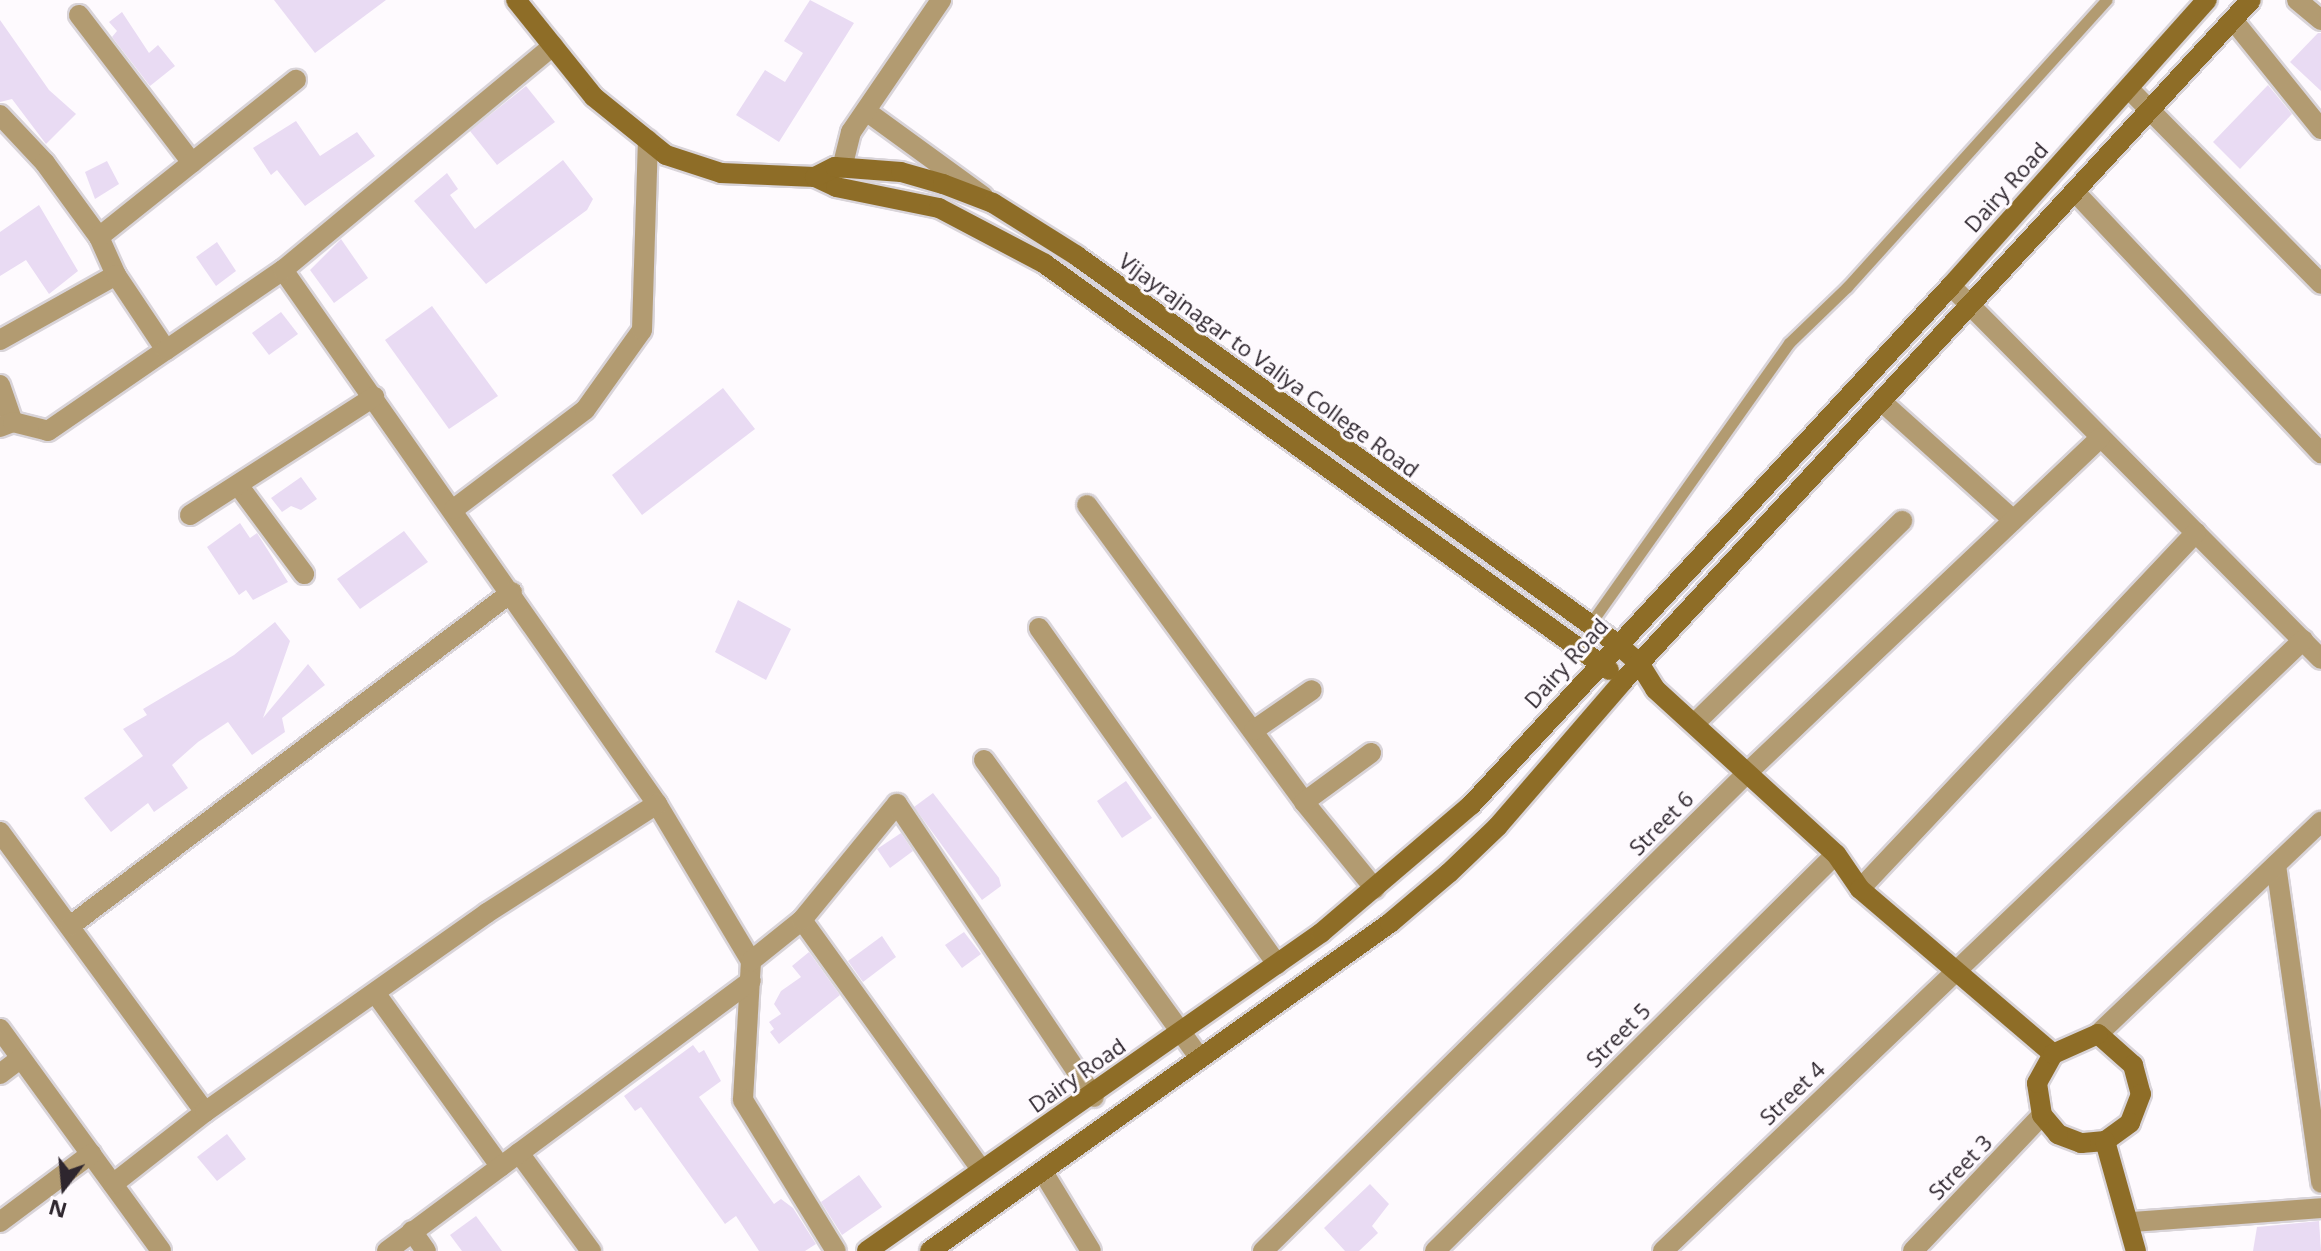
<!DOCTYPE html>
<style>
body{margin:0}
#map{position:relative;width:2321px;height:1251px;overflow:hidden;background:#fefafe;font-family:"Open Sans",sans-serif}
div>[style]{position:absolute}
.building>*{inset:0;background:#e9dbf3}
.roads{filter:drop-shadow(2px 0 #d9d4d9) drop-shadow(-2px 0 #d9d4d9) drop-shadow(0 2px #d9d4d9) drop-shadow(0 -2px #d9d4d9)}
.lane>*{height:11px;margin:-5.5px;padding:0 5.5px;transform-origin:5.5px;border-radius:5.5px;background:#b29b71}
.street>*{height:20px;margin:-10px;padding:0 10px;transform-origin:10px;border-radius:10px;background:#b29b71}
.secondary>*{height:20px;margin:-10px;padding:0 10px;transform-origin:10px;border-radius:10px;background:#8e6d27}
span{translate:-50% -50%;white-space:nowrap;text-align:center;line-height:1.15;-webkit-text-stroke:6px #fefafe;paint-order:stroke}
.street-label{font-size:22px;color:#2e262e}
.north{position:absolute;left:24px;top:1147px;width:80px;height:80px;-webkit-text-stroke:6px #fefafe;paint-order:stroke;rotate:196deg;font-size:22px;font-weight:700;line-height:32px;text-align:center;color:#2e262e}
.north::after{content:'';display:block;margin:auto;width:28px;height:36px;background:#2e262e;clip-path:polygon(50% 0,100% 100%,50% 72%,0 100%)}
</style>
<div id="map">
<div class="building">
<i style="clip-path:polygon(274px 0,386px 0,315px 53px)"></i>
<i style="clip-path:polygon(810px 0,854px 23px,779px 142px,736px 115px,765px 70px,785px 82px,803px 53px,784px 41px)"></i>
<i style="clip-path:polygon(122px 12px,149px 53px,158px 45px,175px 66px,150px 86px,112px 37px,117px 31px,109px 22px)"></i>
<i style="clip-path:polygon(0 20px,49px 90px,76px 114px,46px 144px,12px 99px,0 102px)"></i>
<i style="clip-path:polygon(2318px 33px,2321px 33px,2321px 91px,2290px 62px)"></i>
<i style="clip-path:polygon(2268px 85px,2292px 114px,2240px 169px,2213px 142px)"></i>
<i style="clip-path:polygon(526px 86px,555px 122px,497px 165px,470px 131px)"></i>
<i style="clip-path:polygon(296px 121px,320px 156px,357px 132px,375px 156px,305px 206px,277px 170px,271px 175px,253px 148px)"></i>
<i style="clip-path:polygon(563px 160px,593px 199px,587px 210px,486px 284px,414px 201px,447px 173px,458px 189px,450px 195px,475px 229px)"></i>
<i style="clip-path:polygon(107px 161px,119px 184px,95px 199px,85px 172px)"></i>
<i style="clip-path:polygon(39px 205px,78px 271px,49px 294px,26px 260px,0 276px,0 232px)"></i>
<i style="clip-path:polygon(341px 239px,368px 278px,334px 303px,310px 270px)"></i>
<i style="clip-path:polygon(217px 242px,236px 271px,216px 286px,196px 257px)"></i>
<i style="clip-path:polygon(432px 306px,498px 396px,449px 429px,385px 340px)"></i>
<i style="clip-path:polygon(281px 312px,298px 334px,269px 355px,252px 333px)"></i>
<i style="clip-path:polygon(723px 388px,755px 429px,642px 515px,612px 475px)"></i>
<i style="clip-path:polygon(301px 477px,317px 499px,301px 510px,291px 506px,282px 512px,271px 498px)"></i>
<i style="clip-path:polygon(240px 523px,250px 538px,257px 533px,288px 582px,253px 600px,246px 590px,239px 595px,207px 547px)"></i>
<i style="clip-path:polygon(404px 531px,428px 562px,360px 609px,337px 579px)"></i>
<i style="clip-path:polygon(738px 600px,791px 629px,766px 680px,715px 652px)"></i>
<i style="clip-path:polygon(275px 622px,290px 641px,263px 718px,308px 664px,325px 685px,282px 718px,285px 732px,252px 755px,228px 722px,198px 742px,172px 765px,188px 788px,154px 812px,148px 803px,111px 832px,84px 798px,143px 756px,123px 729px,147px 715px,143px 709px,234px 655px)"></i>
<i style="clip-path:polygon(1126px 781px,1152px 818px,1122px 838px,1097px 801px)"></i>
<i style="clip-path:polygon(933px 793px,999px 878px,1001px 886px,982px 900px,914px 807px)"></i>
<i style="clip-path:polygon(901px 833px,913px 851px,890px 868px,877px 849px)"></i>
<i style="clip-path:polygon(964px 932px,981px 954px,962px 968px,945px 945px)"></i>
<i style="clip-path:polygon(882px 936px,896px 957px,863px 982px,848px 961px)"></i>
<i style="clip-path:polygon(809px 952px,840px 995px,779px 1044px,770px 1032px,774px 1029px,769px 1022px,781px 1014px,774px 1004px,781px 991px,801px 977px,792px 966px)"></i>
<i style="clip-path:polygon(693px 1045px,699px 1053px,704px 1050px,721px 1081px,699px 1097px,774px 1204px,781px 1199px,793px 1208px,816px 1244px,805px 1251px,759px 1251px,736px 1216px,725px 1224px,641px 1107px,635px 1111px,624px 1096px)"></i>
<i style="clip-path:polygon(227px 1134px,246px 1159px,217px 1181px,197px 1157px)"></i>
<i style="clip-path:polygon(859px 1175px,882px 1207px,842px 1235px,821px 1202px)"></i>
<i style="clip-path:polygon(1370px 1184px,1389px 1204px,1372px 1226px,1378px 1233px,1359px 1251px,1345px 1251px,1324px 1228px)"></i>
<i style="clip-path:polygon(476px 1216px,502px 1251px,462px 1251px,450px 1235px)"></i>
<i style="clip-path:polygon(2319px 1221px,2321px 1251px,2253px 1251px,2257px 1227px)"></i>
</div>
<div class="roads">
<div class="lane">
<i style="left:1590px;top:624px;width:344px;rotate:-54.7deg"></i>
<i style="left:1789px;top:343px;width:81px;rotate:-44deg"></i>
<i style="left:1847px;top:287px;width:387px;rotate:-47.9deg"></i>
</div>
<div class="street">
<i style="left:2297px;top:0;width:31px;rotate:40deg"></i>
<i style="left:79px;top:15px;width:186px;rotate:52.6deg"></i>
<i style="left:2233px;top:20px;width:140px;rotate:51.1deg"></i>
<i style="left:2130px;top:90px;width:272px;rotate:45.4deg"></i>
<i style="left:866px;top:111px;width:145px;rotate:36deg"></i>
<i style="left:0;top:115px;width:66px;rotate:46.8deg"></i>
<i style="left:45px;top:163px;width:92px;rotate:53.9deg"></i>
<i style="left:99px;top:237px;width:42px;rotate:65.9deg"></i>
<i style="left:842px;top:168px;width:37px;rotate:-76deg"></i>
<i style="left:851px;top:132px;width:160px;rotate:-55.7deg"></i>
<i style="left:2075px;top:192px;width:359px;rotate:46.7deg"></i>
<i style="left:99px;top:237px;width:252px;rotate:-38.6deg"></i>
<i style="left:283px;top:270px;width:652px;rotate:54.99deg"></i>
<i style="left:657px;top:804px;width:183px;rotate:59.1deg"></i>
<i style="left:751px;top:961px;width:139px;rotate:93.3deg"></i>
<i style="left:743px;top:1100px;width:177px;rotate:58.4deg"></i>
<i style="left:1951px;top:286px;width:525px;rotate:45.23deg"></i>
<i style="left:0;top:340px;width:133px;rotate:-29.3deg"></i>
<i style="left:116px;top:275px;width:90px;rotate:56.3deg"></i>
<i style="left:0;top:385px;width:39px;rotate:71deg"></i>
<i style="left:1881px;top:401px;width:178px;rotate:42deg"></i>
<i style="left:0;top:427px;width:14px;rotate:-21deg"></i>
<i style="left:13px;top:422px;width:36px;rotate:14deg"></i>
<i style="left:48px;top:431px;width:143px;rotate:-34.5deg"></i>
<i style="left:166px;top:350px;width:142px;rotate:-34.4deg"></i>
<i style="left:283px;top:270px;width:351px;rotate:-39.7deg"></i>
<i style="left:238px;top:485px;width:111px;rotate:53.4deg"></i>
<i style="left:1087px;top:505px;width:368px;rotate:53.8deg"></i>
<i style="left:1304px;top:802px;width:112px;rotate:50.8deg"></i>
<i style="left:454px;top:509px;width:164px;rotate:-37.1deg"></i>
<i style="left:585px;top:410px;width:98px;rotate:-54.5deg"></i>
<i style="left:642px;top:330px;width:190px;rotate:-88.2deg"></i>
<i style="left:190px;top:515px;width:219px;rotate:-32.7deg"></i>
<i style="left:1039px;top:628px;width:412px;rotate:54.7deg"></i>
<i style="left:1694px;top:724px;width:291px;rotate:-44.3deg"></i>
<i style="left:1254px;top:730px;width:70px;rotate:-34.6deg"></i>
<i style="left:984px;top:760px;width:368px;rotate:54.1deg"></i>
<i style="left:1304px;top:802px;width:83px;rotate:-36.2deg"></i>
<i style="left:0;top:832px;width:347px;rotate:53.8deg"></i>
<i style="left:2276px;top:865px;width:321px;rotate:81.9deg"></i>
<i style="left:1860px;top:889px;width:490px;rotate:-46.7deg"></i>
<i style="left:802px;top:920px;width:307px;rotate:54.3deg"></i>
<i style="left:70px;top:926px;width:554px;rotate:-37.08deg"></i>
<i style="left:751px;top:961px;width:65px;rotate:-38.8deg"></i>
<i style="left:802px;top:920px;width:150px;rotate:-50.7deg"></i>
<i style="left:897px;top:804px;width:353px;rotate:56.1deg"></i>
<i style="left:376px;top:994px;width:213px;rotate:54.2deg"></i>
<i style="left:0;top:1029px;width:274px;rotate:54deg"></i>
<i style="left:2098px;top:1034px;width:308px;rotate:-43.6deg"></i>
<i style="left:0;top:1074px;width:26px;rotate:-37deg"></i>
<i style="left:519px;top:1153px;width:122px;rotate:53.7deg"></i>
<i style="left:1043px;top:1172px;width:92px;rotate:58.7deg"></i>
<i style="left:113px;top:1184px;width:117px;rotate:-38deg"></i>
<i style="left:205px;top:1112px;width:345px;rotate:-35.2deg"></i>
<i style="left:487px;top:913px;width:202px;rotate:-32.7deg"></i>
<i style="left:0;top:1222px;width:114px;rotate:-36.8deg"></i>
<i style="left:2132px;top:1222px;width:190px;rotate:-4.2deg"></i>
<i style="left:412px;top:1231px;width:24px;rotate:55deg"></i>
<i style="left:387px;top:1251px;width:453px;rotate:-36.6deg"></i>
<i style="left:1263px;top:1251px;width:682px;rotate:-44.64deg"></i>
<i style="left:1748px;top:772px;width:485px;rotate:-43.5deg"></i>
<i style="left:1435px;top:1251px;width:564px;rotate:-44.71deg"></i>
<i style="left:1663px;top:1251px;width:885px;rotate:-43.67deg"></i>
<i style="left:1913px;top:1251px;width:187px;rotate:-46.5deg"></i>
</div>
<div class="secondary">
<i style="left:516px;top:0;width:124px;rotate:51.2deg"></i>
<i style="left:594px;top:97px;width:92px;rotate:38.9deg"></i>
<i style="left:666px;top:155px;width:58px;rotate:18.1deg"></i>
<i style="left:721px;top:173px;width:94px;rotate:2.4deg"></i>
<i style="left:815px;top:177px;width:23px;rotate:25deg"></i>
<i style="left:836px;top:187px;width:105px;rotate:11.5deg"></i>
<i style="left:939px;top:208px;width:120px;rotate:27.8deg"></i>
<i style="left:1045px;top:264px;width:695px;rotate:35.75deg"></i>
<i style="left:815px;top:177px;width:22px;rotate:-27deg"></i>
<i style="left:835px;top:167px;width:66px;rotate:4.3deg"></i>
<i style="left:901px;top:172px;width:44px;rotate:15.9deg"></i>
<i style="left:943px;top:184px;width:53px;rotate:20.8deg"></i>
<i style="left:993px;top:203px;width:99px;rotate:32.2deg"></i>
<i style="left:1077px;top:256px;width:664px;rotate:35.68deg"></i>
<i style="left:1616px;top:643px;width:30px;rotate:41deg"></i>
<i style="left:1639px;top:663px;width:31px;rotate:58deg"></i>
<i style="left:1655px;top:689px;width:245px;rotate:42.4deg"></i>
<i style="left:1836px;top:854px;width:42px;rotate:55.6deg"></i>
<i style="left:1860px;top:889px;width:254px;rotate:40.5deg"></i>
<i style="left:2098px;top:1034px;width:47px;rotate:41.5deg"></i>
<i style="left:2133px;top:1065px;width:30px;rotate:75deg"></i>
<i style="left:2141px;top:1094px;width:31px;rotate:111deg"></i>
<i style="left:2130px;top:1123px;width:31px;rotate:144deg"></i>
<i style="left:2105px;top:1141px;width:24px;rotate:175deg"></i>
<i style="left:2081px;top:1143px;width:25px;rotate:-159deg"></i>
<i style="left:2058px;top:1134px;width:25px;rotate:-130deg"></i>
<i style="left:2042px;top:1115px;width:32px;rotate:-99deg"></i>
<i style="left:2037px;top:1083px;width:33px;rotate:-61deg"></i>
<i style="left:2053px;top:1054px;width:49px;rotate:-24deg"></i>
<i style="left:2105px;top:1141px;width:114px;rotate:74.3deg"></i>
<i style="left:867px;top:1251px;width:554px;rotate:-35.01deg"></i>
<i style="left:1321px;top:933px;width:197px;rotate:-40.5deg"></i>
<i style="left:1471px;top:805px;width:707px;rotate:-47.24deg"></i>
<i style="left:1951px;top:286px;width:384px;rotate:-48.2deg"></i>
<i style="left:930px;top:1251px;width:565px;rotate:-35.49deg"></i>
<i style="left:1390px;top:923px;width:77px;rotate:-40.3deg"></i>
<i style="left:1449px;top:873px;width:68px;rotate:-43.8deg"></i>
<i style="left:1498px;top:826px;width:191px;rotate:-49.2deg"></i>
<i style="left:1623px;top:681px;width:926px;rotate:-47.32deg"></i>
</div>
</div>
<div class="street-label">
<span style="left:2006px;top:187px;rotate:-48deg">Dairy Road</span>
<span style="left:1269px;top:365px;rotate:36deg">Vijayrajnagar to Valiya College Road</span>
<span style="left:1566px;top:663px;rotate:-48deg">Dairy Road</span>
<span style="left:1661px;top:823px;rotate:-45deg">Street 6</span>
<span style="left:1618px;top:1035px;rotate:-45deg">Street 5</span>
<span style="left:1077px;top:1075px;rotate:-35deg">Dairy Road</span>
<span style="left:1792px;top:1093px;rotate:-44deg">Street 4</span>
<span style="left:1960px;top:1167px;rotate:-46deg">Street 3</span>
</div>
<div class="north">N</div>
</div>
